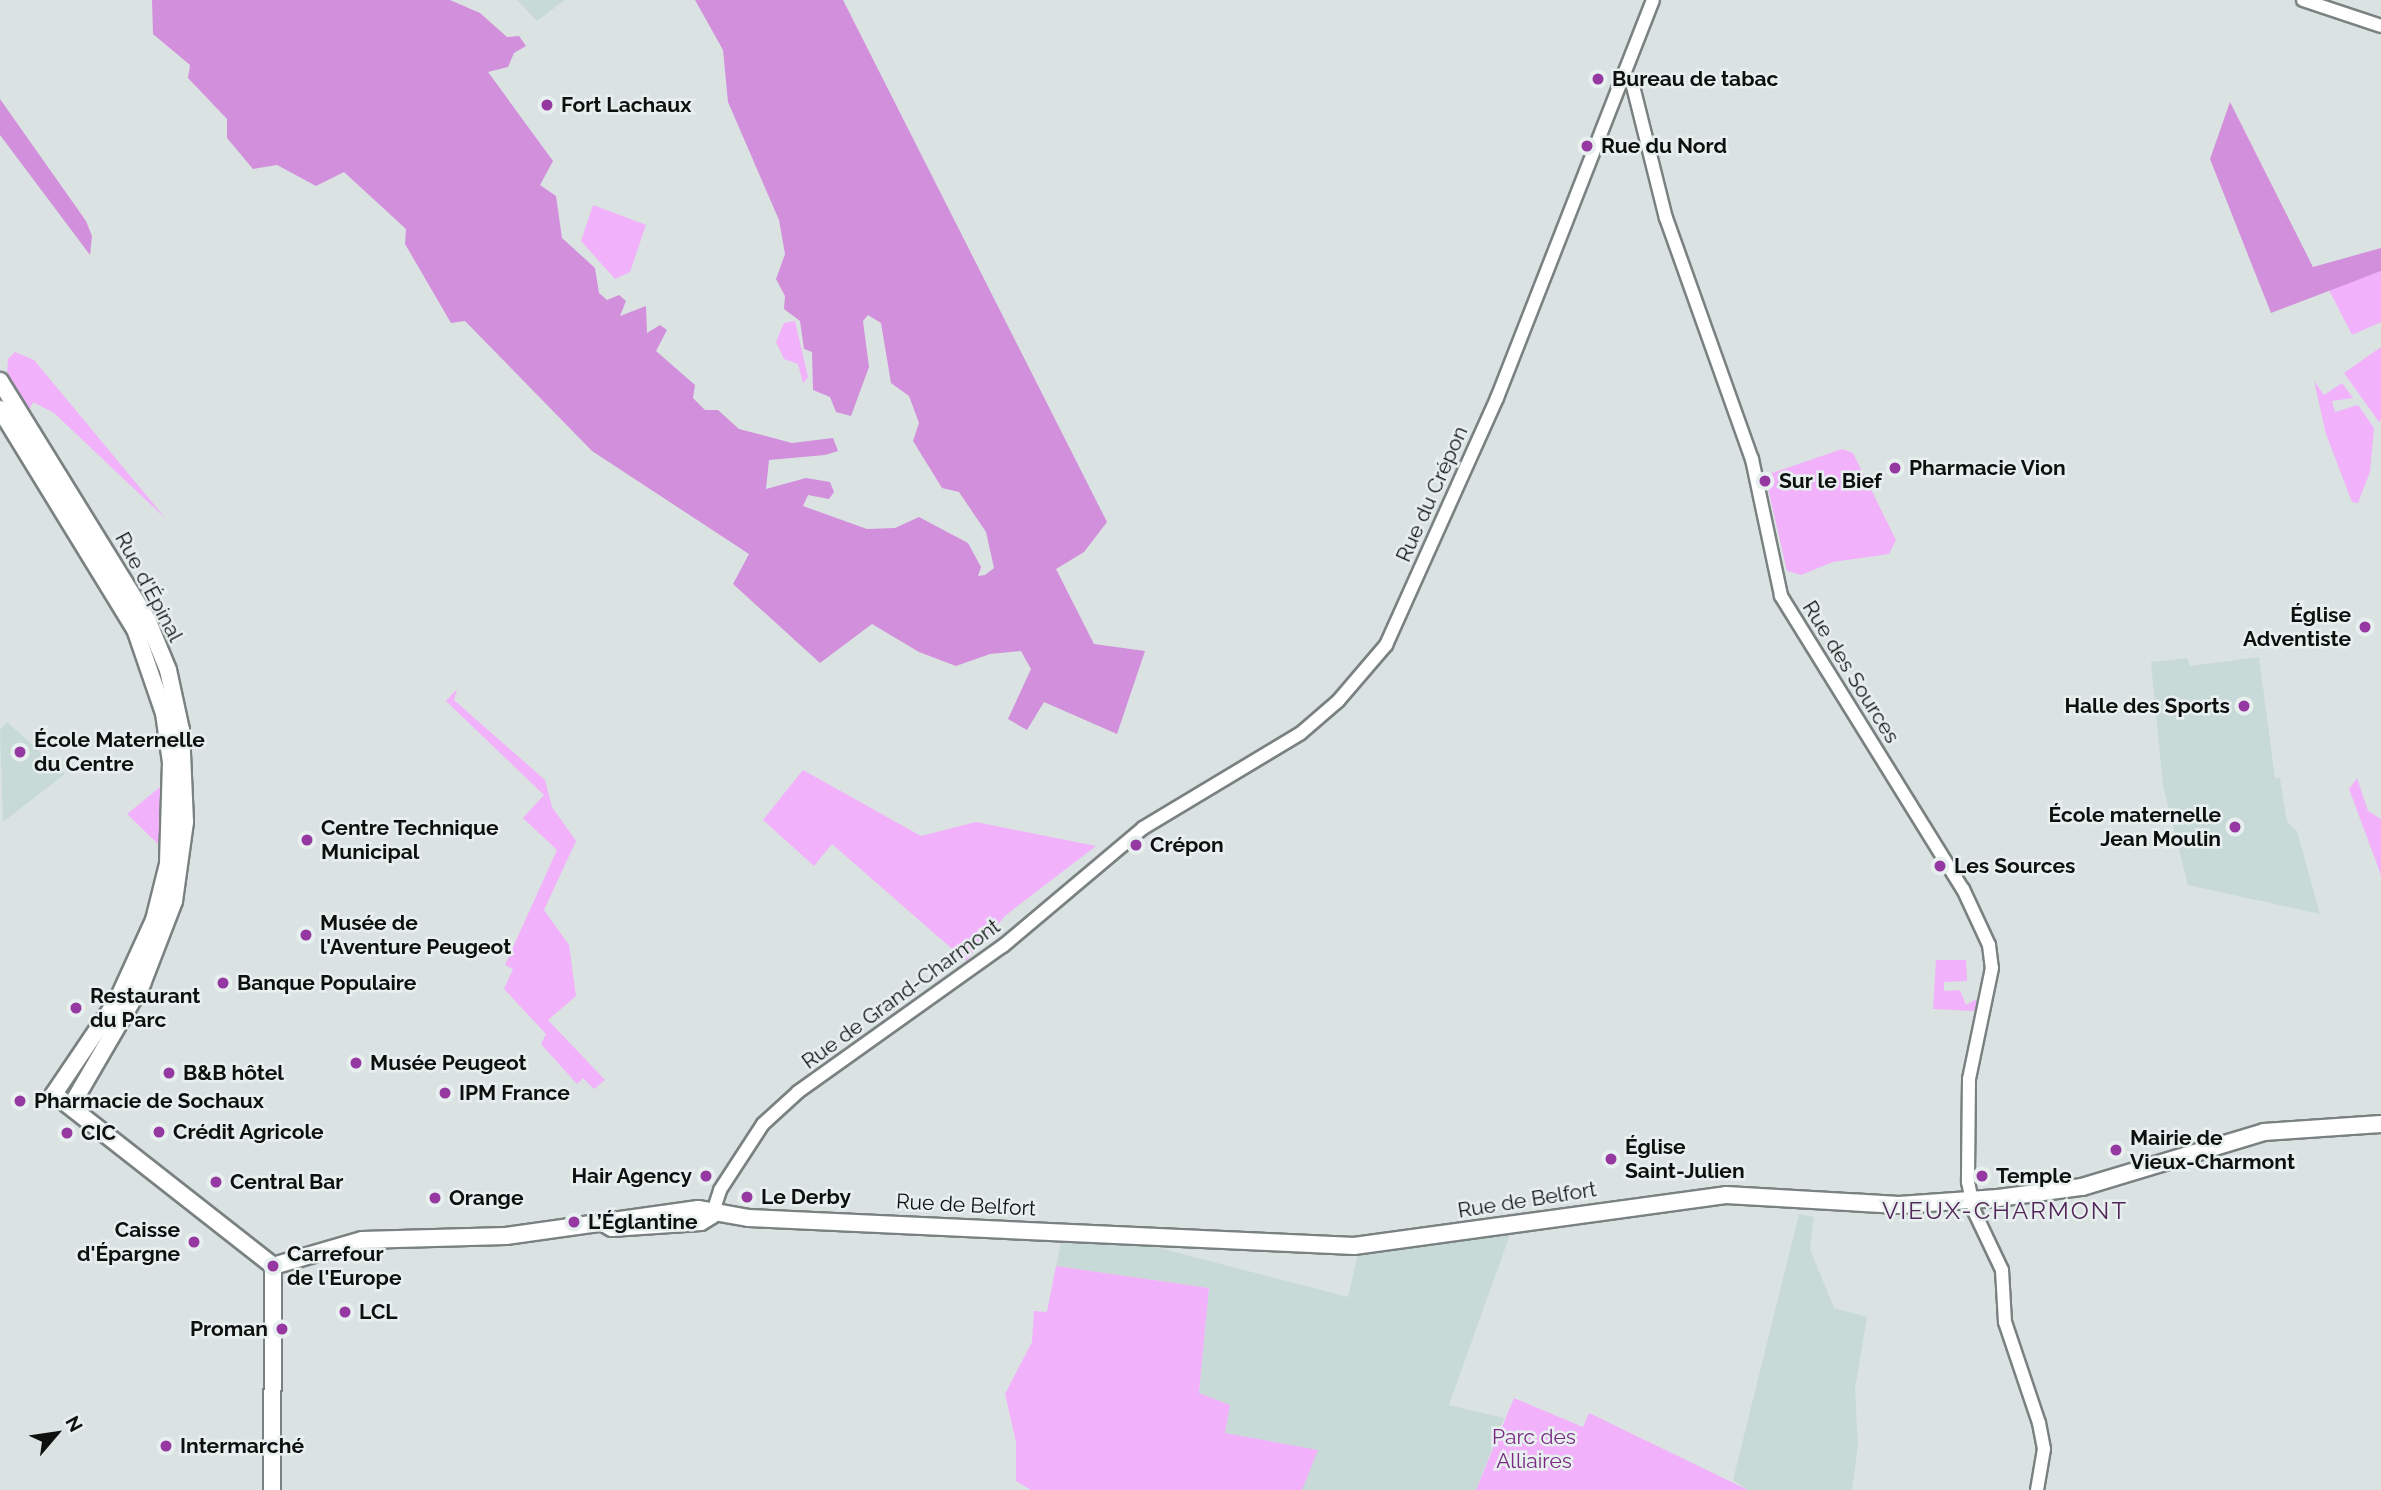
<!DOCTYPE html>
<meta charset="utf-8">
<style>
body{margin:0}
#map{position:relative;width:2381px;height:1490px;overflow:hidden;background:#dae3e2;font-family:Raleway,sans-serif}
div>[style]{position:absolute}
.built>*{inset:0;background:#c8dad7}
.green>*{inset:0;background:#f2b1fb}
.forest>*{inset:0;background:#d28fdc}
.roads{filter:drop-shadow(2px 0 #7a8281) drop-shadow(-2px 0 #7a8281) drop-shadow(0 2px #7a8281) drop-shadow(0 -2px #7a8281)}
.minor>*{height:12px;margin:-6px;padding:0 6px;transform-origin:6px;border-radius:6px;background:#fff}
.major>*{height:16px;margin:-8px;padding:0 8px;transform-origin:8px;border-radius:8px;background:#fff}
.dots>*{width:19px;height:19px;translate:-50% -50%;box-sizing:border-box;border:4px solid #e8f0ef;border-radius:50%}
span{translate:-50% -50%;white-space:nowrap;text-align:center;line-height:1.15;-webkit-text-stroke:5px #e8f0ef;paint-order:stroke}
.poi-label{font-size:21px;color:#0e1010;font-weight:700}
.left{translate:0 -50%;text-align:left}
.right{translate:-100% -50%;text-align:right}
.street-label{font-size:21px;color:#0e1010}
.park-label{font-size:21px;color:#792984}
.quarter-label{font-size:24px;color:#54275a;letter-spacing:2px}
.north{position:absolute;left:21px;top:1399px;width:70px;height:70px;-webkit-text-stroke:5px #e8f0ef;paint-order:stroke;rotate:61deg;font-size:19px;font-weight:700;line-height:28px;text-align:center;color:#0e1010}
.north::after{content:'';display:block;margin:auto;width:24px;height:32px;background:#0e1010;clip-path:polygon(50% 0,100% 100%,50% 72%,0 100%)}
</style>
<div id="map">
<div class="built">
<i style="clip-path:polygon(517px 0,565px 0,537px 21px)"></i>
<i style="clip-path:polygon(2259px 657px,2275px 778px,2280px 778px,2287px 822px,2297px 831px,2320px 914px,2188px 885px,2163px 786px,2151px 662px,2187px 658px,2190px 666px)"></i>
<i style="clip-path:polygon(7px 722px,65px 774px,3px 822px,0 730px)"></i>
<i style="clip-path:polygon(1799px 1214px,1814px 1217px,1810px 1249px,1834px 1308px,1867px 1317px,1855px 1389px,1858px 1445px,1852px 1490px,1748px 1490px,1733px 1480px)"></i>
<i style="clip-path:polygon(1512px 1229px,1449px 1405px,1504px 1418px,1476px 1490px,1302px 1490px,1317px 1450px,1225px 1433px,1199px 1393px,1209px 1288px,1056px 1266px,1062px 1238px,1140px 1243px,1348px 1297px,1358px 1253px)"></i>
</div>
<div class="green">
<i style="clip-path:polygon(593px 205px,646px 225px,630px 272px,615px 279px,581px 241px)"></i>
<i style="clip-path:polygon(2381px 271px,2381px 322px,2352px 335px,2329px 290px)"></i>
<i style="clip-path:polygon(795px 321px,808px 377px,803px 383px,798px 364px,784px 359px,776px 342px,784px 323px)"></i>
<i style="clip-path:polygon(2381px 347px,2381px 420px,2379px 422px,2344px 373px)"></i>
<i style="clip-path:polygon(15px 352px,34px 360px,166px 519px,54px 413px,33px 402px,29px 411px,7px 372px,8px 359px)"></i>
<i style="clip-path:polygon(2314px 381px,2324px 395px,2342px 383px,2353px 398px,2332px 401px,2335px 412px,2358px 405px,2374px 428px,2370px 472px,2358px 503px,2352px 502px,2326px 434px)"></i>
<i style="clip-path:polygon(1842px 449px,1853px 453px,1896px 540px,1889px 554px,1833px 562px,1801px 575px,1787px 571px,1766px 480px,1772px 473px)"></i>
<i style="clip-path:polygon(457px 689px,454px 700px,545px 780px,552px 807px,576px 841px,544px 910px,569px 945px,576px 996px,548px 1020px,605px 1080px,594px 1089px,583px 1078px,577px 1084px,541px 1044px,546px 1034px,504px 989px,513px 969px,505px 965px,557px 850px,523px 818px,544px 795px,446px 701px)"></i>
<i style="clip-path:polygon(803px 770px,921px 836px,976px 822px,1096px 846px,1006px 915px,966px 961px,832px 844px,814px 866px,763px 820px)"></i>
<i style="clip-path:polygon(2357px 778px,2368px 811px,2381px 819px,2381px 875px,2349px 789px)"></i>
<i style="clip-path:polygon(165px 783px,162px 841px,158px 844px,127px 814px)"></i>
<i style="clip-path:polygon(1936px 960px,1966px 960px,1967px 981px,1944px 982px,1944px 991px,1960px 990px,1966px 1005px,1977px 999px,1975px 1011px,1933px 1009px)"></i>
<i style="clip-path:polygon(1056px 1266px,1209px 1288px,1199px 1393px,1230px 1405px,1225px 1433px,1318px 1450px,1302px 1490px,1031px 1490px,1016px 1481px,1016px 1442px,1005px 1394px,1032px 1342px,1034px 1311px,1047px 1312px)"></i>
<i style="clip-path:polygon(1514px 1398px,1583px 1427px,1589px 1413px,1748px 1490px,1476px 1490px)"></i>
</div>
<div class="forest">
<i style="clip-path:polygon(152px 0,450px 0,480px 13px,507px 37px,519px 36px,526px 46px,514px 53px,508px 67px,488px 72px,553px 161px,540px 185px,556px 196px,562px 238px,595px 268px,599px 293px,607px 300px,619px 295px,626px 301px,620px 316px,646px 306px,647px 333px,660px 325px,667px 330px,656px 351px,695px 385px,693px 398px,705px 410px,718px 410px,739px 429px,792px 443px,833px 438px,838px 451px,825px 455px,769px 460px,766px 489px,806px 478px,830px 482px,834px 492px,829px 499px,808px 495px,803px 506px,867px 529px,895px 528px,919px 517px,968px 543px,981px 567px,978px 576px,985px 575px,994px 568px,986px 532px,959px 492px,942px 488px,913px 441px,919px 423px,909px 396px,891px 383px,881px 323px,868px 315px,863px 321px,869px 367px,851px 416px,836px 412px,830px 397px,813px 390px,812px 352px,804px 349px,800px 321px,784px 309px,785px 296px,776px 279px,785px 254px,779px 220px,728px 102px,723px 50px,695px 0,843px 0,1107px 522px,1084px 552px,1056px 569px,1094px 644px,1145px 651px,1117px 734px,1044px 702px,1027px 730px,1008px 719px,1031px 669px,1021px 651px,990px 654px,956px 666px,919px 652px,872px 624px,820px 663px,733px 584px,749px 554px,592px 451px,465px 321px,451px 323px,405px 244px,406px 229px,344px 172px,316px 186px,277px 165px,253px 169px,227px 138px,227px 119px,188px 78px,190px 65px,153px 34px)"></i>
<i style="clip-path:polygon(0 99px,86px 221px,92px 236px,90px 255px,0 135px)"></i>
<i style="clip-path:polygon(2230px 102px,2313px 267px,2381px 248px,2381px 271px,2271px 313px,2210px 159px)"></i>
</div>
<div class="roads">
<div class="minor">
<i style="left:2303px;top:0;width:82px;rotate:18.4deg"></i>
<i style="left:1624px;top:73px;width:16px;rotate:55deg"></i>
<i style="left:1633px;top:86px;width:136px;rotate:76deg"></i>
<i style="left:1666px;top:218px;width:256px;rotate:70.4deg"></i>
<i style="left:1752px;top:459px;width:140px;rotate:78deg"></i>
<i style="left:1781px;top:596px;width:345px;rotate:58.2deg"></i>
<i style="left:1963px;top:889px;width:62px;rotate:65.1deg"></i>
<i style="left:1989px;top:945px;width:23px;rotate:83deg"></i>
<i style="left:1992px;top:968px;width:113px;rotate:101.7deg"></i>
<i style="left:1969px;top:1079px;width:103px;rotate:90.6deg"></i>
<i style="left:1968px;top:1182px;width:30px;rotate:78deg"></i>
<i style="left:1974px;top:1211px;width:65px;rotate:64.6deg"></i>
<i style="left:2002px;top:1270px;width:52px;rotate:86.7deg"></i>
<i style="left:2005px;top:1322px;width:107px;rotate:71.4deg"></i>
<i style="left:2039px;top:1423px;width:26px;rotate:79deg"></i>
<i style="left:2044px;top:1449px;width:42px;rotate:99.7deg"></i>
<i style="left:712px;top:1215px;width:26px;rotate:-72deg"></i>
<i style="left:720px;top:1190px;width:79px;rotate:-56.9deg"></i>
<i style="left:763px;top:1124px;width:47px;rotate:-42.4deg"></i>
<i style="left:798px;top:1092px;width:252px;rotate:-35.5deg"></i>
<i style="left:1003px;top:946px;width:183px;rotate:-40.1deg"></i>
<i style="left:1143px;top:828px;width:184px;rotate:-31deg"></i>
<i style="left:1301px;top:733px;width:49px;rotate:-40.9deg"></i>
<i style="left:1338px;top:701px;width:74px;rotate:-49.4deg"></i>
<i style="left:1386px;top:645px;width:271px;rotate:-65.8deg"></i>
<i style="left:1497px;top:398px;width:427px;rotate:-68.6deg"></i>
</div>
<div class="major">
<i style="left:0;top:381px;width:280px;rotate:58.3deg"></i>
<i style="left:147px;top:619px;width:55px;rotate:67.6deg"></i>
<i style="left:168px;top:670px;width:61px;rotate:77.8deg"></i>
<i style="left:181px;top:730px;width:92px;rotate:87.5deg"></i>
<i style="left:185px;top:822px;width:80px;rotate:97.9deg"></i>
<i style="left:174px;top:901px;width:89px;rotate:111.1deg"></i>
<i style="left:142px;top:984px;width:141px;rotate:120.2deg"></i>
<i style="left:0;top:409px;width:258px;rotate:58.5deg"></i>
<i style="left:135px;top:629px;width:89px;rotate:71deg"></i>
<i style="left:164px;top:713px;width:49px;rotate:81.9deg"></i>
<i style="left:171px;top:762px;width:102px;rotate:91.7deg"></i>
<i style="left:168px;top:864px;width:58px;rotate:104deg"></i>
<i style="left:154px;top:920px;width:87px;rotate:114.5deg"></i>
<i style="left:118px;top:999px;width:115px;rotate:124deg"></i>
<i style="left:54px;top:1094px;width:278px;rotate:38.1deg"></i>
<i style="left:605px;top:1224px;width:8px;rotate:30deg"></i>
<i style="left:612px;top:1228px;width:89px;rotate:-3.9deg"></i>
<i style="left:701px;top:1222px;width:13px;rotate:-32deg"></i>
<i style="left:273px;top:1266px;width:93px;rotate:-16.3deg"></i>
<i style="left:362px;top:1240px;width:144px;rotate:-1.6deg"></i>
<i style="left:506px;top:1236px;width:194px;rotate:-8deg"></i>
<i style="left:698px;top:1209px;width:52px;rotate:10deg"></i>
<i style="left:749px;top:1218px;width:606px;rotate:2.65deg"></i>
<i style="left:1354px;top:1246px;width:375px;rotate:-7.8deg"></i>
<i style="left:1726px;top:1195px;width:173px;rotate:3.3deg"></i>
<i style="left:1899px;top:1205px;width:99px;rotate:-4deg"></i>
<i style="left:1998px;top:1198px;width:85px;rotate:-7.5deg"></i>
<i style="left:2082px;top:1187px;width:190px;rotate:-16.8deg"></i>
<i style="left:2264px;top:1132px;width:117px;rotate:-3.9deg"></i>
<i style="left:272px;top:1490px;width:224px;rotate:-89.7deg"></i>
</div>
</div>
<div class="dots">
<i style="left:1598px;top:79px;background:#9538a2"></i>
<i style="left:547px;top:105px;background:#9538a2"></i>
<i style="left:1587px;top:146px;background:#9538a2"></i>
<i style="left:1895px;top:468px;background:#9538a2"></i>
<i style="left:1765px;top:481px;background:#9538a2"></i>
<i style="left:2365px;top:627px;background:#9538a2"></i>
<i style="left:2244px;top:706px;background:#9538a2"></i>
<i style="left:20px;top:752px;background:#9538a2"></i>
<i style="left:2235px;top:827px;background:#9538a2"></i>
<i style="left:307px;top:840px;background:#9538a2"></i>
<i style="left:1136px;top:845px;background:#9538a2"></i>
<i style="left:1940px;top:866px;background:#9538a2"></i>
<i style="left:306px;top:935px;background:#9538a2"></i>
<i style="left:223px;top:983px;background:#9538a2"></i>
<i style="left:76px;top:1008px;background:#9538a2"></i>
<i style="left:356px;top:1063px;background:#9538a2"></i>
<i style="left:169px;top:1073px;background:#9538a2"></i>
<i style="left:445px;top:1093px;background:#9538a2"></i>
<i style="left:20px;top:1101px;background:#9538a2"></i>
<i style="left:159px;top:1132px;background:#9538a2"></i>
<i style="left:67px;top:1133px;background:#9538a2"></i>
<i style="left:2116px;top:1150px;background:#9538a2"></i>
<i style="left:1611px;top:1159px;background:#9538a2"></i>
<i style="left:706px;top:1176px;background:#9538a2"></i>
<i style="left:1982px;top:1176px;background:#9538a2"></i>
<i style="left:216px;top:1182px;background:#9538a2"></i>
<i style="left:747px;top:1197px;background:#9538a2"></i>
<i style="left:435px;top:1198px;background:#9538a2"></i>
<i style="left:574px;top:1222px;background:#9538a2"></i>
<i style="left:194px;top:1242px;background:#9538a2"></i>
<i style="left:273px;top:1266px;background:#9538a2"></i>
<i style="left:345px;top:1312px;background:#9538a2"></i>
<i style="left:282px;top:1329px;background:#9538a2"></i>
<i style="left:166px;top:1446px;background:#9538a2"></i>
</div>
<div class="poi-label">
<span class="left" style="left:1612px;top:79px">Bureau de tabac</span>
<span class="left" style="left:561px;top:105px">Fort Lachaux</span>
<span class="left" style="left:1601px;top:146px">Rue du Nord</span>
<span class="left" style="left:1909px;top:468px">Pharmacie Vion</span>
<span class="left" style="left:1779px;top:481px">Sur le Bief</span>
<span class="right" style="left:2351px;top:627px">Église<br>Adventiste</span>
<span class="right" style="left:2230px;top:706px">Halle des Sports</span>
<span class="left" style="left:34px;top:752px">École Maternelle<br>du Centre</span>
<span class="right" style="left:2221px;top:827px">École maternelle<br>Jean Moulin</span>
<span class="left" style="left:321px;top:840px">Centre Technique<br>Municipal</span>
<span class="left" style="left:1150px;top:845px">Crépon</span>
<span class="left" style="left:1954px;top:866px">Les Sources</span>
<span class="left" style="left:320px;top:935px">Musée de<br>l'Aventure Peugeot</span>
<span class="left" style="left:237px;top:983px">Banque Populaire</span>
<span class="left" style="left:90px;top:1008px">Restaurant<br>du Parc</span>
<span class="left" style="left:370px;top:1063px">Musée Peugeot</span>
<span class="left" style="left:183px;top:1073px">B&amp;B hôtel</span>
<span class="left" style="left:459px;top:1093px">IPM France</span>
<span class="left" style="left:34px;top:1101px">Pharmacie de Sochaux</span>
<span class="left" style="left:173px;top:1132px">Crédit Agricole</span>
<span class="left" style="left:81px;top:1133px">CIC</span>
<span class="left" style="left:2130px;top:1150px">Mairie de<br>Vieux-Charmont</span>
<span class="left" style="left:1625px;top:1159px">Église<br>Saint-Julien</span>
<span class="right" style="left:692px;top:1176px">Hair Agency</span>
<span class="left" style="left:1996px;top:1176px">Temple</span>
<span class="left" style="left:230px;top:1182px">Central Bar</span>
<span class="left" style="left:761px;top:1197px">Le Derby</span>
<span class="left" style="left:449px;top:1198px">Orange</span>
<span class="left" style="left:588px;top:1222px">L’Églantine</span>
<span class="right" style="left:180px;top:1242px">Caisse<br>d'Épargne</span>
<span class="left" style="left:287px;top:1266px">Carrefour<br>de l'Europe</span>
<span class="left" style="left:359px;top:1312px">LCL</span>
<span class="right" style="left:268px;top:1329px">Proman</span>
<span class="left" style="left:180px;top:1446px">Intermarché</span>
</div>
<div class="street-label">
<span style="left:1432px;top:494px;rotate:-66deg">Rue du Crépon</span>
<span style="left:149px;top:587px;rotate:62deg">Rue d'Épinal</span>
<span style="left:1851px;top:672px;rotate:58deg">Rue des Sources</span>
<span style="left:901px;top:994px;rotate:-36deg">Rue de Grand-Charmont</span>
<span style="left:1527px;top:1200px;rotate:-9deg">Rue de Belfort</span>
<span style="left:966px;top:1205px;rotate:3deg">Rue de Belfort</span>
</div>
<div class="park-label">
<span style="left:1534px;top:1449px">Parc des<br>Alliaires</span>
</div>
<div class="quarter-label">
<span style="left:2005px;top:1211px">VIEUX-CHARMONT</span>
</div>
<div class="north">N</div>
</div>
